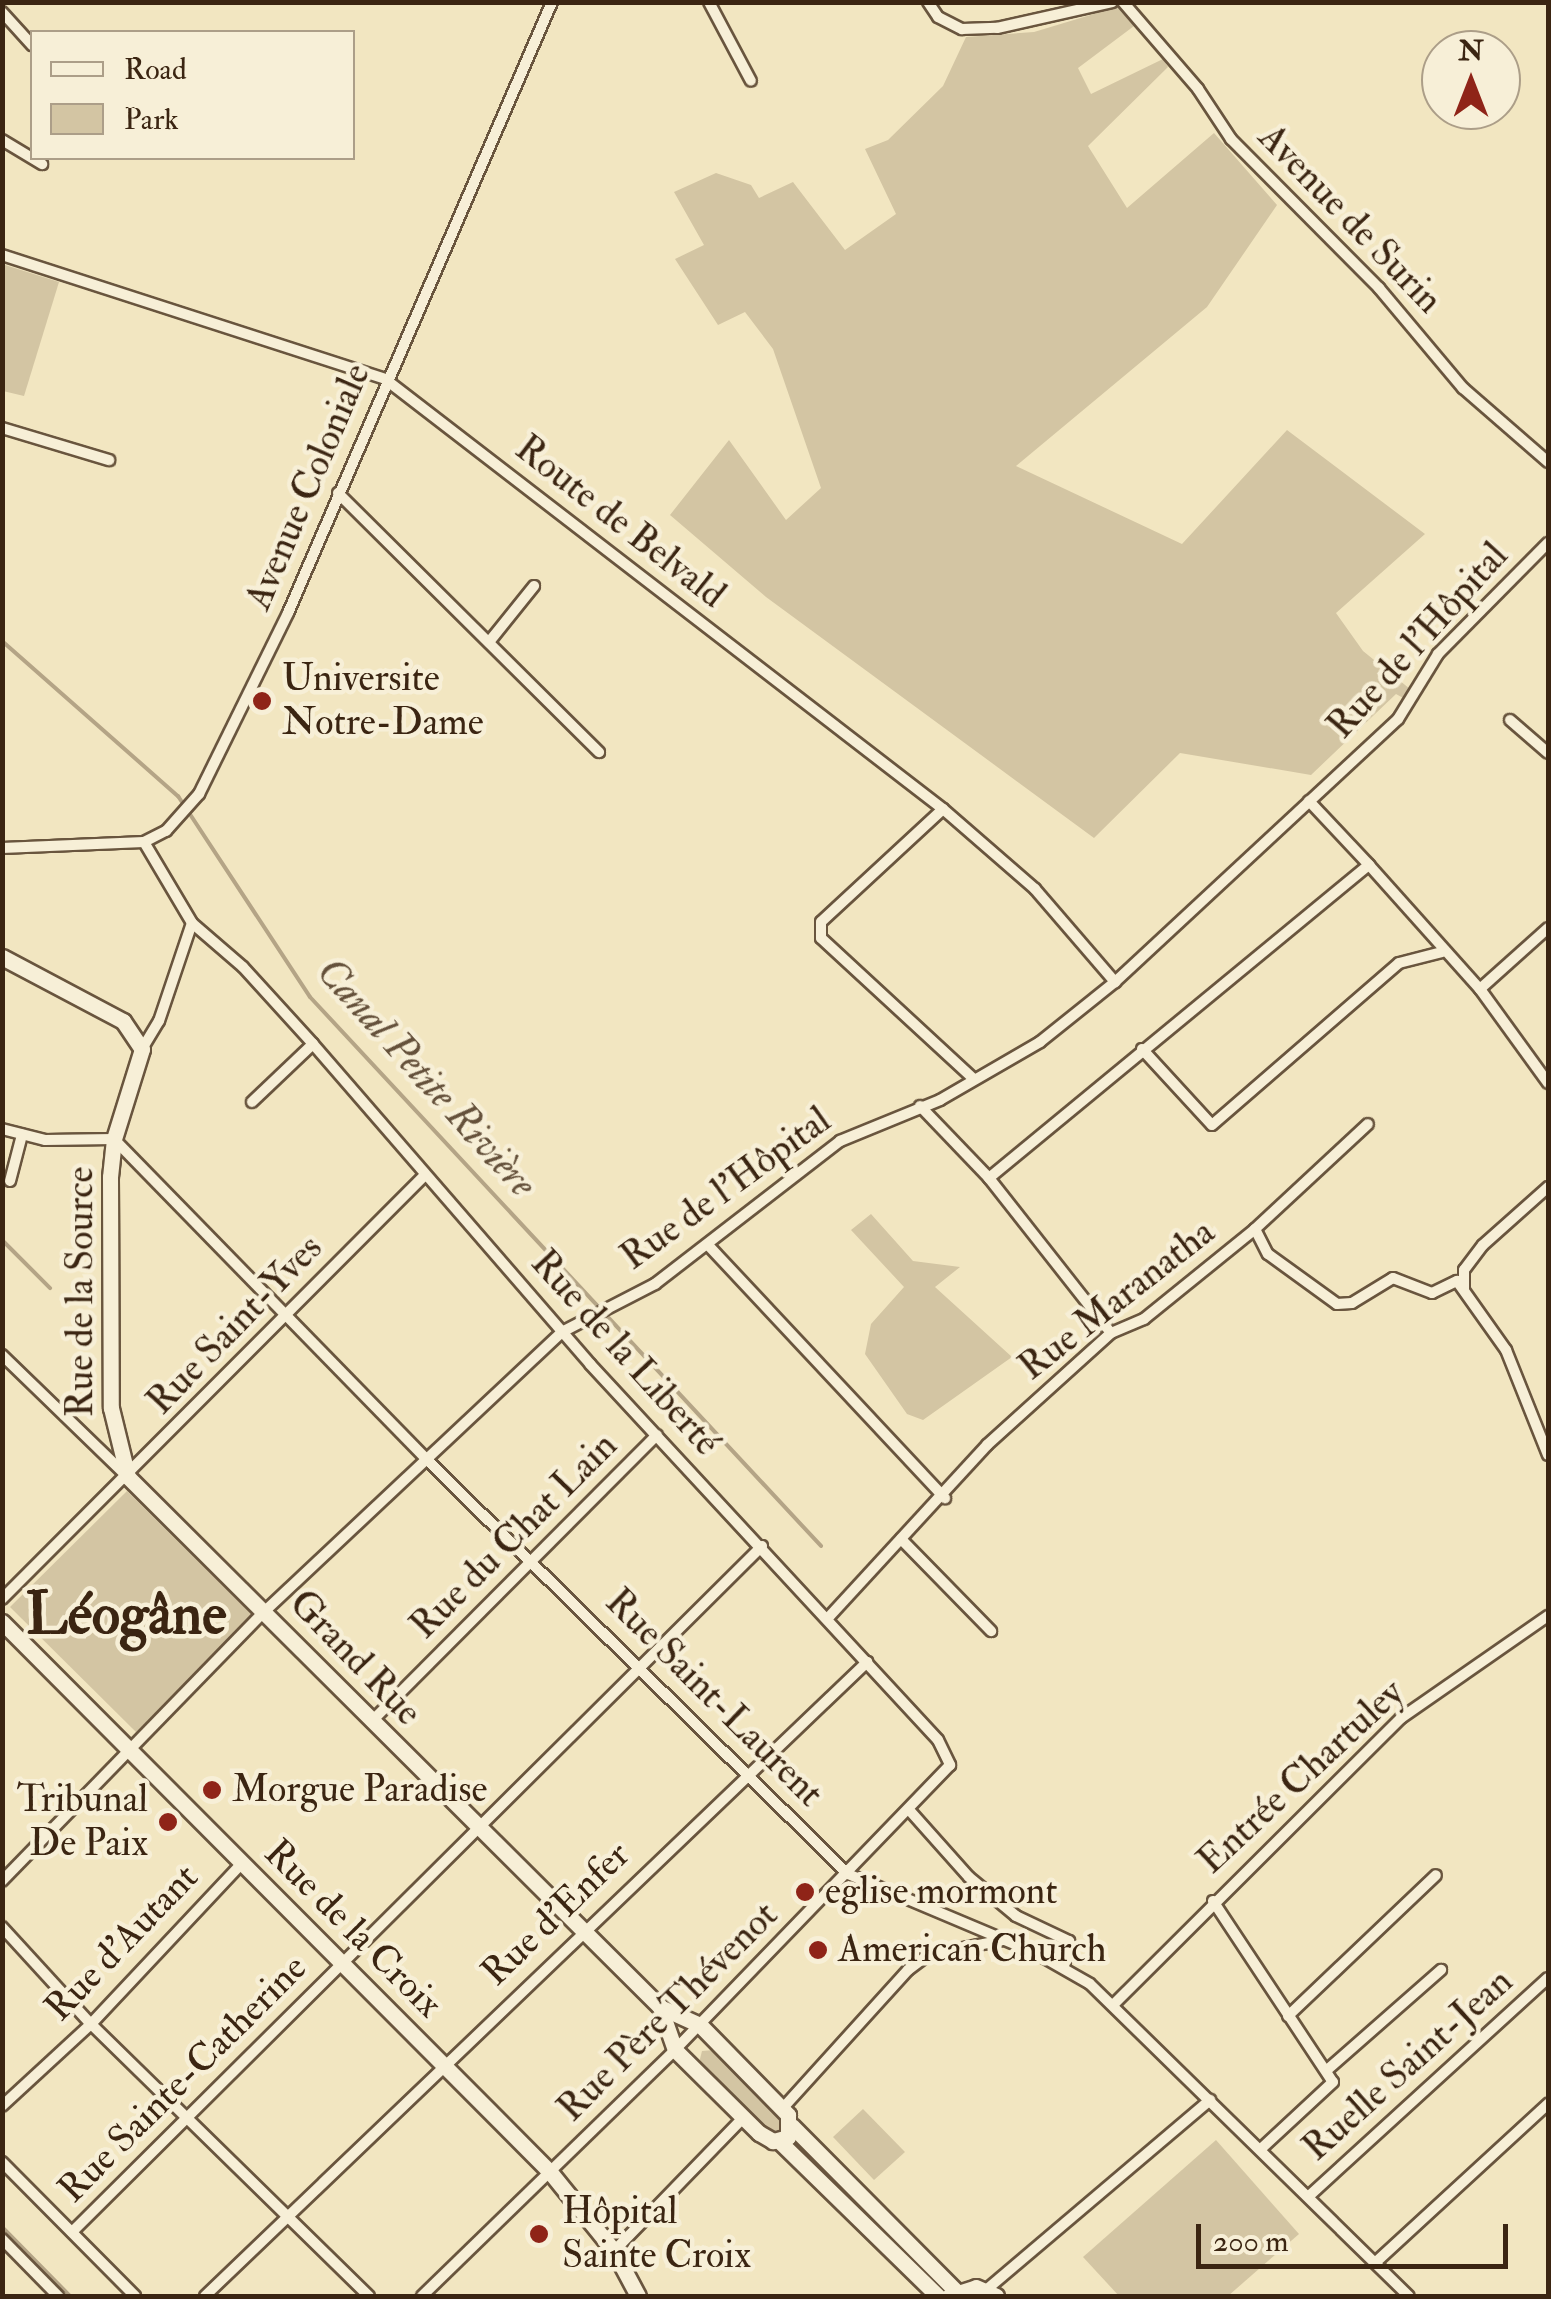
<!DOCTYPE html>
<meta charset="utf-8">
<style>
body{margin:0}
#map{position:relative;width:1551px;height:2299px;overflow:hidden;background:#f2e6c1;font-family:"IM FELL Double Pica",serif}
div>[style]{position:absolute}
.green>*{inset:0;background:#d3c5a3}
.stream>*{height:4px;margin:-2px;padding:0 2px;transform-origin:2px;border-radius:2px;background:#b4a486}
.roads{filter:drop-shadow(2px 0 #69553e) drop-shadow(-2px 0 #69553e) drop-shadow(0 2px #69553e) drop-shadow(0 -2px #69553e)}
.street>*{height:10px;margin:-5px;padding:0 5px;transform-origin:5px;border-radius:5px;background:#f7efd7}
.secondary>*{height:15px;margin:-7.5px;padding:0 7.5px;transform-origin:7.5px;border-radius:7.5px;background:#f7efd7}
.dots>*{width:28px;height:28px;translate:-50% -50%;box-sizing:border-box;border:5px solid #f7efd7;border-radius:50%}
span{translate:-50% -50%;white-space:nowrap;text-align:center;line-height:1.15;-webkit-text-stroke:9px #f7efd7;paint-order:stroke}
.street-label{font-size:38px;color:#3b2512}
.poi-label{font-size:38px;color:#3b2512}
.left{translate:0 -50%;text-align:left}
.right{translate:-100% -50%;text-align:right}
.water-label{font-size:40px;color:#65513b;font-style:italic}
.town-label{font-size:58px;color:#3b2512;font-weight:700}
.frame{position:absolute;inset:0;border:5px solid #3b2512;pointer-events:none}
.legend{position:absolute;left:30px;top:30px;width:325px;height:130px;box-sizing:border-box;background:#f7efd7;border:2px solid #ac9e88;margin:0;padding:12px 18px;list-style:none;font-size:30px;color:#3b2512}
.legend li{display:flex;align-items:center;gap:20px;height:50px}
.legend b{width:50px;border:2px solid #ac9e88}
.north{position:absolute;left:1421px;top:30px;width:100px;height:100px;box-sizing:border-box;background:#f7efd7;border:2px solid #ac9e88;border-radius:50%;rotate:0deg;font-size:28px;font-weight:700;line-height:40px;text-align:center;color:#3b2512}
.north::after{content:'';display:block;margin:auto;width:35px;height:45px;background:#8f2418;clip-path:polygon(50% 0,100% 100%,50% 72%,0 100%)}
.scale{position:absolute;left:1196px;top:2224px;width:312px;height:45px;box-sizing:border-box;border:5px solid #3b2512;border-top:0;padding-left:12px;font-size:30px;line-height:35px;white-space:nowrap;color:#3b2512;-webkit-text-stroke:8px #f7efd7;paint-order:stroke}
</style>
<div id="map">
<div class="green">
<i style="clip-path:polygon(1117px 7px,1134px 26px,1078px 68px,1091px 94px,1163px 59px,1168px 67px,1088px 146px,1127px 208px,1214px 133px,1277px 205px,1207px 307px,1016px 466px,1182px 544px,1287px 430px,1425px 534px,1336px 613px,1363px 651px,1410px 689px,1405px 699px,1396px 694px,1311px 775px,1180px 753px,1094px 838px,766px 597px,670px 515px,729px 440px,786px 520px,821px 488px,773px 349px,745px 312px,718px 325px,675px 259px,704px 245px,674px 192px,716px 173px,751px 185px,759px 198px,793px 182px,845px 250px,896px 214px,865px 149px,888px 140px,943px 86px,966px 37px,1034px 32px)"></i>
<i style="clip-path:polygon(2px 264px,59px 282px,24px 396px,3px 391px)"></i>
<i style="clip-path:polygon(871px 1214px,913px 1261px,960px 1267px,935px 1287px,1012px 1357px,923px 1420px,907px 1414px,865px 1354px,871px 1324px,904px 1287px,851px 1230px)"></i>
<i style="clip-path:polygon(127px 1491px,253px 1616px,136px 1732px,10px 1607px)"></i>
<i style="clip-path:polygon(714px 2050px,783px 2121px,780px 2132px,764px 2131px,699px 2063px,702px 2051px)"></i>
<i style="clip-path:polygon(863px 2109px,905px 2152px,874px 2180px,833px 2137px)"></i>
<i style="clip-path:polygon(1216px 2140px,1299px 2234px,1228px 2296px,1119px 2296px,1083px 2257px)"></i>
</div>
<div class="stream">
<i style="left:2px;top:641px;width:235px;rotate:41.4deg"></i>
<i style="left:178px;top:796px;width:240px;rotate:56.7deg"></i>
<i style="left:310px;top:997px;width:750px;rotate:47.05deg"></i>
<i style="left:2px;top:1240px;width:68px;rotate:45deg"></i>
<i style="left:2px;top:2227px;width:97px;rotate:45.4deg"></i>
</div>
<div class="roads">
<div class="street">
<i style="left:709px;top:2px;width:89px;rotate:62deg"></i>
<i style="left:928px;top:2px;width:18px;rotate:56deg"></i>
<i style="left:938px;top:17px;width:27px;rotate:27deg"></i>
<i style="left:962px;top:29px;width:35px;rotate:-2deg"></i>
<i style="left:997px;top:28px;width:118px;rotate:-12.7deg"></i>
<i style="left:1123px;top:2px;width:115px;rotate:49.2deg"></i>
<i style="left:1198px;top:89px;width:60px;rotate:56.6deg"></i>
<i style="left:1231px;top:139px;width:210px;rotate:45.2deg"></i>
<i style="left:1379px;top:288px;width:131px;rotate:50deg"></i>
<i style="left:1463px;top:388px;width:113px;rotate:41deg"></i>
<i style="left:2px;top:12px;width:45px;rotate:47.7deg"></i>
<i style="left:2px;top:140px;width:47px;rotate:31deg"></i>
<i style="left:2px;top:255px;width:403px;rotate:17.9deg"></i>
<i style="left:385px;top:379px;width:704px;rotate:37.62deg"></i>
<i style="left:943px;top:809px;width:122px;rotate:41deg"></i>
<i style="left:1035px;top:889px;width:123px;rotate:49.3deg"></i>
<i style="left:2px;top:428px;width:112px;rotate:16.7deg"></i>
<i style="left:338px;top:493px;width:368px;rotate:44.8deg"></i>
<i style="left:489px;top:642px;width:72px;rotate:-51.2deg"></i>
<i style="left:1510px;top:720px;width:50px;rotate:41deg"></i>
<i style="left:1309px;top:801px;width:88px;rotate:46.8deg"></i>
<i style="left:943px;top:809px;width:166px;rotate:137.2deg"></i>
<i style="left:821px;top:922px;width:16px;rotate:90deg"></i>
<i style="left:821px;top:938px;width:208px;rotate:42.7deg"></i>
<i style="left:144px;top:842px;width:94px;rotate:59.3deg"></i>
<i style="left:192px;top:923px;width:67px;rotate:40.8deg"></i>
<i style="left:243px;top:967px;width:104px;rotate:47.7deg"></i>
<i style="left:313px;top:1044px;width:423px;rotate:49.1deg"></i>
<i style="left:590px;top:1364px;width:512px;rotate:47.21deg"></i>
<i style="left:938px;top:1740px;width:28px;rotate:64deg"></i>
<i style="left:950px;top:1765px;width:396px;rotate:134deg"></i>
<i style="left:675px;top:2050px;width:353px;rotate:135.8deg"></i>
<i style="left:2px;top:848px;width:142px;rotate:-2.4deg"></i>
<i style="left:144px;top:842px;width:25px;rotate:-27deg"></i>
<i style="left:166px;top:831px;width:50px;rotate:-48.3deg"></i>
<i style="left:199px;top:794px;width:202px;rotate:-63.8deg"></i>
<i style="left:288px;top:613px;width:666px;rotate:-66.63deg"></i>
<i style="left:1480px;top:989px;width:91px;rotate:-41.9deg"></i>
<i style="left:142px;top:1049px;width:33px;rotate:-59deg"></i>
<i style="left:159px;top:1021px;width:103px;rotate:-71.4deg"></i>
<i style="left:1142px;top:1049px;width:103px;rotate:47.4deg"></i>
<i style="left:1212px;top:1125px;width:247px;rotate:-40.9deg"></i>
<i style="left:1399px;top:963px;width:44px;rotate:-14.3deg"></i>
<i style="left:252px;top:1102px;width:84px;rotate:-43.6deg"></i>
<i style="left:920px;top:1106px;width:100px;rotate:46.2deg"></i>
<i style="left:989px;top:1178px;width:197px;rotate:51.8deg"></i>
<i style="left:2px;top:1129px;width:44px;rotate:14.3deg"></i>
<i style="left:45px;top:1140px;width:69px;rotate:-0.8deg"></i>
<i style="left:114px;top:1139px;width:446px;rotate:45.7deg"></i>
<i style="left:425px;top:1458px;width:593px;rotate:44.52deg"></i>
<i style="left:848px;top:1874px;width:202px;rotate:22.8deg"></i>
<i style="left:1034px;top:1952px;width:64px;rotate:29.7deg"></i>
<i style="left:1090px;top:1984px;width:446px;rotate:44.4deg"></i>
<i style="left:989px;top:1178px;width:492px;rotate:-39.5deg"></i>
<i style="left:1369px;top:865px;width:166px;rotate:48.2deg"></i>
<i style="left:1480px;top:989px;width:116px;rotate:54.1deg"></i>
<i style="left:10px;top:1181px;width:48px;rotate:-75.4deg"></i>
<i style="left:1255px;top:1229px;width:28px;rotate:63deg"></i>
<i style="left:1268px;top:1254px;width:85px;rotate:35.9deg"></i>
<i style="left:1337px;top:1304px;width:15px;rotate:-4deg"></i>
<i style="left:1352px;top:1303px;width:48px;rotate:-31.4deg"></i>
<i style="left:1393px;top:1278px;width:42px;rotate:21deg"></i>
<i style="left:1432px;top:1293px;width:28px;rotate:-26deg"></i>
<i style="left:1457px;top:1281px;width:85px;rotate:54.6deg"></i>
<i style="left:1506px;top:1350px;width:113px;rotate:68.2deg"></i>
<i style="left:708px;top:1245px;width:347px;rotate:46.9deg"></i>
<i style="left:1464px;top:1290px;width:20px;rotate:-90deg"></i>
<i style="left:1464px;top:1270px;width:31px;rotate:-53deg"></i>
<i style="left:1483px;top:1245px;width:87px;rotate:-41.7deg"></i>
<i style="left:2px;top:1355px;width:174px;rotate:44.1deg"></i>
<i style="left:901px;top:1539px;width:129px;rotate:45.6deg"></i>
<i style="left:2px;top:1599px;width:598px;rotate:-45.07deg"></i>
<i style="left:828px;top:1618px;width:235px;rotate:-47.4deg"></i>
<i style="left:987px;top:1445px;width:167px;rotate:-42.1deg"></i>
<i style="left:1111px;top:1333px;width:36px;rotate:-23deg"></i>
<i style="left:1144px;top:1319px;width:143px;rotate:-39deg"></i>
<i style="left:1255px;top:1229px;width:154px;rotate:-42.9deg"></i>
<i style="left:371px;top:1722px;width:405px;rotate:-45.1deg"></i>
<i style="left:911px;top:1812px;width:87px;rotate:48.3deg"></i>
<i style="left:969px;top:1877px;width:61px;rotate:39.7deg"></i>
<i style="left:1016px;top:1916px;width:59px;rotate:25.3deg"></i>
<i style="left:1069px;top:1941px;width:25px;rotate:101deg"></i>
<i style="left:2px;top:1881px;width:377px;rotate:-45.8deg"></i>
<i style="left:265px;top:1611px;width:407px;rotate:-43.2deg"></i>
<i style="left:562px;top:1332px;width:105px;rotate:-27.3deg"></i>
<i style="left:655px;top:1284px;width:234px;rotate:-37.7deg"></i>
<i style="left:840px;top:1141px;width:108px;rotate:-22.3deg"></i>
<i style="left:940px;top:1100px;width:116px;rotate:-30.1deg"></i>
<i style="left:1040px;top:1042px;width:96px;rotate:-38.7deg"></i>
<i style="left:1115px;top:982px;width:386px;rotate:-42.9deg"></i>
<i style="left:1398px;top:719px;width:76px;rotate:-58.4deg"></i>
<i style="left:1438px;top:654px;width:156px;rotate:-45.3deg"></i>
<i style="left:1213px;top:1901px;width:217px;rotate:56.5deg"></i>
<i style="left:1333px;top:2082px;width:98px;rotate:137.1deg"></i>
<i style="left:2px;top:1927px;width:132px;rotate:47.5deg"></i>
<i style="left:91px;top:2024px;width:389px;rotate:44.4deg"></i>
<i style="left:1113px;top:2005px;width:407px;rotate:-44.9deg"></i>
<i style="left:1401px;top:1718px;width:179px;rotate:-34.8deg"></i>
<i style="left:1288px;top:2016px;width:204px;rotate:-43.6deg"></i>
<i style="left:1327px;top:2070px;width:152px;rotate:-41.3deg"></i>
<i style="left:2px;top:2106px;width:121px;rotate:-42.7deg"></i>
<i style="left:91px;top:2024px;width:221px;rotate:-46.8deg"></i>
<i style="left:782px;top:2109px;width:188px;rotate:-47.8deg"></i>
<i style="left:908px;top:1970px;width:25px;rotate:-37deg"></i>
<i style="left:928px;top:1955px;width:76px;rotate:-11.3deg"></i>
<i style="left:2px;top:2162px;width:189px;rotate:45.2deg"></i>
<i style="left:1309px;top:2196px;width:323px;rotate:-42.4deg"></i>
<i style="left:72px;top:2232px;width:973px;rotate:-44.83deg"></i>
<i style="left:2px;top:2239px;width:80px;rotate:45.5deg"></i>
<i style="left:614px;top:2251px;width:185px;rotate:-45.9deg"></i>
<i style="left:1376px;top:2262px;width:234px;rotate:-42.6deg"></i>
<i style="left:986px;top:2290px;width:294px;rotate:-40.3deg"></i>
<i style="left:205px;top:2296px;width:917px;rotate:-43.76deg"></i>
</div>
<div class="secondary">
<i style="left:2px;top:957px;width:137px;rotate:27.9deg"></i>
<i style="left:123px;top:1021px;width:34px;rotate:56deg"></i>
<i style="left:142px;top:1049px;width:94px;rotate:107.3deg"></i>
<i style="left:114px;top:1139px;width:38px;rotate:96deg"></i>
<i style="left:110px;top:1177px;width:231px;rotate:89.8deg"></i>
<i style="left:111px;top:1408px;width:71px;rotate:76.2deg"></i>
<i style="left:128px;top:1477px;width:751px;rotate:44.89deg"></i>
<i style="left:660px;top:2007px;width:44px;rotate:24.2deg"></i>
<i style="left:700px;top:2025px;width:126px;rotate:45.6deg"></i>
<i style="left:788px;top:2115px;width:22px;rotate:90deg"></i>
<i style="left:788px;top:2137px;width:16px;rotate:165deg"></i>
<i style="left:773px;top:2141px;width:16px;rotate:-150deg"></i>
<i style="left:759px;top:2133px;width:118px;rotate:-135.3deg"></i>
<i style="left:675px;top:2050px;width:46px;rotate:-109.2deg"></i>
<i style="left:2px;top:1622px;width:776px;rotate:45.1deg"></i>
<i style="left:550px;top:2172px;width:102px;rotate:51deg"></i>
<i style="left:614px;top:2251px;width:51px;rotate:61.9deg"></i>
<i style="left:792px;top:2126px;width:233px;rotate:45.2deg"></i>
<i style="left:779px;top:2141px;width:222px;rotate:44.3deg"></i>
<i style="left:949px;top:2296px;width:28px;rotate:-18deg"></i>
<i style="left:976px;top:2287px;width:22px;rotate:24deg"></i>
</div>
</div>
<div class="dots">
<i style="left:262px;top:701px;background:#8f2418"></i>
<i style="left:212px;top:1790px;background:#8f2418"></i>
<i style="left:168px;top:1822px;background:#8f2418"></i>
<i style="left:805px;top:1892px;background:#8f2418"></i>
<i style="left:818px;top:1950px;background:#8f2418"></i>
<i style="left:539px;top:2234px;background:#8f2418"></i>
</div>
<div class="street-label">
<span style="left:1350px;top:219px;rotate:46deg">Avenue de Surin</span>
<span style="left:308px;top:487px;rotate:-67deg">Avenue Coloniale</span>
<span style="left:620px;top:522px;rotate:38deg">Route de Belvald</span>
<span style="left:1418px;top:641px;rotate:-48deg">Rue de l'Hôpital</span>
<span style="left:726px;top:1189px;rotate:-36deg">Rue de l'Hôpital</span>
<span style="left:81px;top:1292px;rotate:-90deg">Rue de la Source</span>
<span style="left:1117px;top:1300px;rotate:-38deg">Rue Maranatha</span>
<span style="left:235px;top:1325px;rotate:-46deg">Rue Saint-Yves</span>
<span style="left:625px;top:1353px;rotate:48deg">Rue de la Liberté</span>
<span style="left:514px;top:1536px;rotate:-45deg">Rue du Chat Lain</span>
<span style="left:355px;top:1658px;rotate:46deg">Grand Rue</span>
<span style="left:714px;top:1698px;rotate:45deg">Rue Saint-Laurent</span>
<span style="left:1301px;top:1777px;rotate:-43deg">Entrée Chartuley</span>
<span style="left:556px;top:1914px;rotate:-44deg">Rue d'Enfer</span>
<span style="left:353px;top:1929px;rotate:45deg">Rue de la Croix</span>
<span style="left:122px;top:1943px;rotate:-46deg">Rue d'Autant</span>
<span style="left:668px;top:2012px;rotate:-45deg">Rue Père Thévenot</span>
<span style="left:1408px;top:2065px;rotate:-42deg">Ruelle Saint-Jean</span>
<span style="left:183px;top:2079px;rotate:-45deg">Rue Sainte-Catherine</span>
</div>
<div class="poi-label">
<span class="left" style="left:282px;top:701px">Universite<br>Notre-Dame</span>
<span class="left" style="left:232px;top:1790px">Morgue Paradise</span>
<span class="right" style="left:148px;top:1822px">Tribunal<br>De Paix</span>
<span class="left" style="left:825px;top:1892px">eglise mormont</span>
<span class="left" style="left:838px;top:1950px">American Church</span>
<span class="left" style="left:562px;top:2234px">Hôpital<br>Sainte Croix</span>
</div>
<div class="water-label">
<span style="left:426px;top:1078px;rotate:48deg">Canal Petite Rivière</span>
</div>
<div class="town-label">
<span style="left:126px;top:1615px">Léogâne</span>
</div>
<div class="frame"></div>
<ul class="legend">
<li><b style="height:12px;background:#f7efd7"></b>Road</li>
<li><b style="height:28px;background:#d3c5a3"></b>Park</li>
</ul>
<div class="north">N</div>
<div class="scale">200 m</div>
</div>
